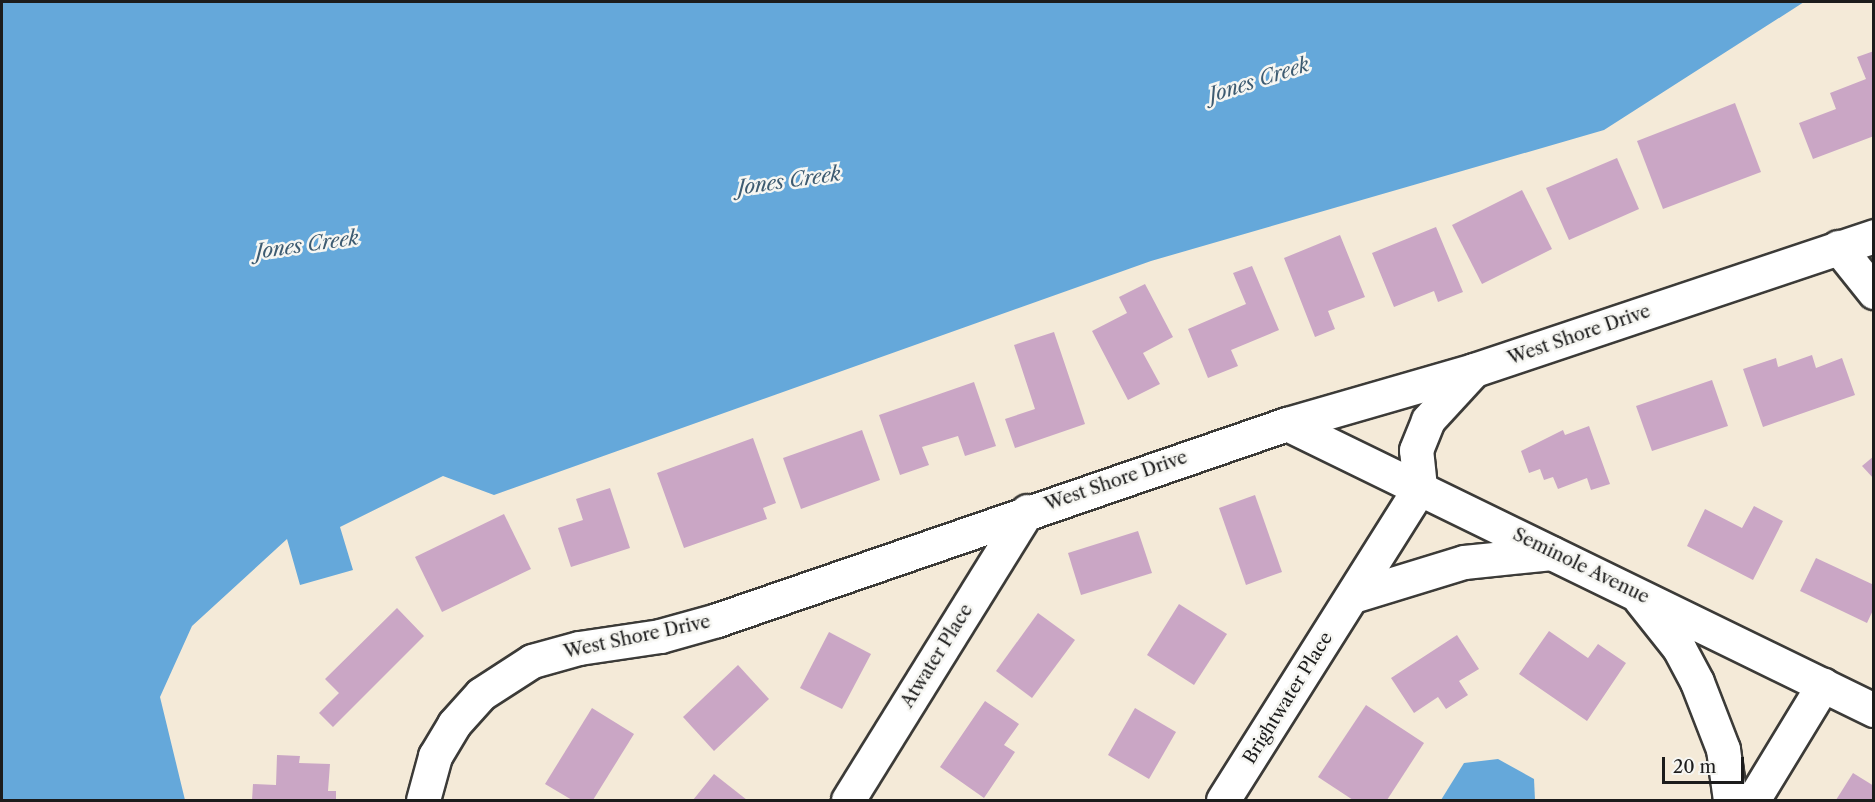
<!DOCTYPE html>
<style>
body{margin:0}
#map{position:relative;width:1875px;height:802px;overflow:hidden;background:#f4ead8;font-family:"Libre Caslon Text",serif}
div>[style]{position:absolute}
.water>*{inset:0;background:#65a8da}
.building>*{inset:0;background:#caa6c5}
.roads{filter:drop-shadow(2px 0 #3c3b38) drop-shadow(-2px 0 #3c3b38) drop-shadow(0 2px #3c3b38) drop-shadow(0 -2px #3c3b38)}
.minor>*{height:33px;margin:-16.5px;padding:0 16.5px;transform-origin:16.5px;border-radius:16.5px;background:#fff}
span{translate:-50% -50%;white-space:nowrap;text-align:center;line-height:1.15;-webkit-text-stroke:5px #f6f6f2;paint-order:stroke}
.street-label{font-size:18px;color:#1c1c1c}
.water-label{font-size:20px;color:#3d5b71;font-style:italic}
.frame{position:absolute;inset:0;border:3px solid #1c1c1c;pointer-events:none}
.scale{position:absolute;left:1662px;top:757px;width:82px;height:27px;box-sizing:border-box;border:3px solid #1c1c1c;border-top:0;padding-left:8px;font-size:18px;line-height:21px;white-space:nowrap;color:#1c1c1c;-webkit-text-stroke:4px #f6f6f2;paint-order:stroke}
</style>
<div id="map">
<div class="water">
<i style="clip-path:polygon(2px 2px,1804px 2px,1604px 130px,1151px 261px,494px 495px,443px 476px,340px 527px,353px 570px,300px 585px,287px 539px,192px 626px,160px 697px,185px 800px,2px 800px)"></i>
<i style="clip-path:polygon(1498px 759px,1534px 779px,1535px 800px,1441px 800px,1464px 763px)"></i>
</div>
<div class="building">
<i style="clip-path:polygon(1874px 51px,1874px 136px,1813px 159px,1799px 123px,1836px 109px,1830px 93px,1866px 79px,1857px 57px)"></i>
<i style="clip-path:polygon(1735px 103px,1761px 172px,1663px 209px,1637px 141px)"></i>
<i style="clip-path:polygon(1617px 158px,1639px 209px,1569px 240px,1546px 188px)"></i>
<i style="clip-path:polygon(1522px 190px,1552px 249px,1482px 284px,1452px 225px)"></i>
<i style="clip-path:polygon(1436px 227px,1463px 292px,1438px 302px,1434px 291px,1394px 307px,1372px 253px)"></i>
<i style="clip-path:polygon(1340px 235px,1365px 297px,1328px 311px,1335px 329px,1315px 337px,1284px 258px)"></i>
<i style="clip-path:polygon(1252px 266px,1279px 330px,1231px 350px,1238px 366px,1208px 378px,1188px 329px,1246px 304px,1233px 273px)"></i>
<i style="clip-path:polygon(1145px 284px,1173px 337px,1143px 353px,1160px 384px,1128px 400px,1092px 331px,1127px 313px,1119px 297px)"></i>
<i style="clip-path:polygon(1054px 332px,1085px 424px,1015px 448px,1005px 419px,1035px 409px,1014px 345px)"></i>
<i style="clip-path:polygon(1812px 355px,1816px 368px,1842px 358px,1855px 395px,1763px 427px,1743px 369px,1776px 358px,1778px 367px)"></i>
<i style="clip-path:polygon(1712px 380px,1728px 426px,1652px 451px,1636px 406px)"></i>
<i style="clip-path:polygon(974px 382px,996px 446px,965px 456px,958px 436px,922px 447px,929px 465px,900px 475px,879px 415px)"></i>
<i style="clip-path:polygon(1589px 426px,1610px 484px,1591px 490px,1587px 478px,1558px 489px,1553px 477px,1544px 480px,1540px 469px,1529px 473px,1521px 451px,1563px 430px,1565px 435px)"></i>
<i style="clip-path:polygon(862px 430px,880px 480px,801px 509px,783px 458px)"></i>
<i style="clip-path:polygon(753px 438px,776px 503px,763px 508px,767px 519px,684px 548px,657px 473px)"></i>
<i style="clip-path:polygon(1874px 456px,1874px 479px,1862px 466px)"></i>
<i style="clip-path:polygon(610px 488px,630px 548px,571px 567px,558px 528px,583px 520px,576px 499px)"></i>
<i style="clip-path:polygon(1255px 495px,1282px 572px,1246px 585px,1219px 508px)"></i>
<i style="clip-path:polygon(1754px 506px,1783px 521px,1753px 580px,1687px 546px,1705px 509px,1742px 528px)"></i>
<i style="clip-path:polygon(504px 514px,531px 569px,442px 612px,415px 557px)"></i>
<i style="clip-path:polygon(1138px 531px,1152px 573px,1081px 595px,1068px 553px)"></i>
<i style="clip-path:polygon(1816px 558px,1874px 585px,1874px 608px,1867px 623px,1800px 591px)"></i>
<i style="clip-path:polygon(1179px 604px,1227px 634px,1194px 685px,1147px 655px)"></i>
<i style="clip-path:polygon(397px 608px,424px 636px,333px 727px,319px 713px,339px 693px,325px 679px)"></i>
<i style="clip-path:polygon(1038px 613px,1075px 640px,1032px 698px,996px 671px)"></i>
<i style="clip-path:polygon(1549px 631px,1588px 658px,1598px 644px,1626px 663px,1587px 721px,1519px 674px)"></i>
<i style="clip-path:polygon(829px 632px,871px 654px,842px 709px,800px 688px)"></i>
<i style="clip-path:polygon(1457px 635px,1479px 669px,1459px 681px,1468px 695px,1446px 709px,1438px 697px,1414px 713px,1391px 678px)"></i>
<i style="clip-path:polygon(738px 665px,769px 699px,714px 751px,683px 717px)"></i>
<i style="clip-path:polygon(985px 701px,1019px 724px,1004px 745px,1015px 752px,984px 798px,940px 767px)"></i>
<i style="clip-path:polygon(1366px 705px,1424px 743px,1387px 800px,1353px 800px,1318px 777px)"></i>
<i style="clip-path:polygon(592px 708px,634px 734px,593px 800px,572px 800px,545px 784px)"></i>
<i style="clip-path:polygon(1135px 708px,1176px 732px,1149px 779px,1108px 755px)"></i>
<i style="clip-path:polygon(277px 755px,300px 756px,299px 763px,330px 764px,328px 791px,336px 791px,336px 800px,252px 800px,253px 784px,276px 785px)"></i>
<i style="clip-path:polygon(1853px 773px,1874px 786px,1874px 800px,1836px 800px)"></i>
<i style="clip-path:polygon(714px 774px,747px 800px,693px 800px)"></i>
</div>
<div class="roads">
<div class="minor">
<i style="left:1838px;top:247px;width:58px;rotate:51.3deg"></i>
<i style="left:1287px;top:424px;width:653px;rotate:25.98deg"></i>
<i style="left:1353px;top:596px;width:116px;rotate:-17deg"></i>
<i style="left:1464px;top:562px;width:88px;rotate:-5.8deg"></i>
<i style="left:1640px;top:599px;width:63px;rotate:51.5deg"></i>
<i style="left:1679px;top:648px;width:38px;rotate:62deg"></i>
<i style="left:1697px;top:682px;width:72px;rotate:68.8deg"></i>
<i style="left:1723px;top:749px;width:51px;rotate:82.2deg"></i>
<i style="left:423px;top:800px;width:46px;rotate:-74.7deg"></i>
<i style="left:435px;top:756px;width:37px;rotate:-59deg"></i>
<i style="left:454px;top:724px;width:40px;rotate:-48deg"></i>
<i style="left:481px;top:694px;width:61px;rotate:-32.9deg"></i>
<i style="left:532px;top:661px;width:49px;rotate:-15.5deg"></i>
<i style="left:579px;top:648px;width:82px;rotate:-8.4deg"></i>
<i style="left:660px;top:636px;width:59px;rotate:-15.7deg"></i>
<i style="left:717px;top:620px;width:603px;rotate:-18.98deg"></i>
<i style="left:1287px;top:424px;width:195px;rotate:-16.1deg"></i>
<i style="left:1474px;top:370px;width:422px;rotate:-18.5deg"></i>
<i style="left:848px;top:800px;width:340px;rotate:-58.2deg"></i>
<i style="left:1223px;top:800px;width:370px;rotate:-57.8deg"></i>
<i style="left:1420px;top:487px;width:37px;rotate:-96deg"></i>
<i style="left:1416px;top:450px;width:32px;rotate:-68deg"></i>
<i style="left:1428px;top:420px;width:67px;rotate:-47.4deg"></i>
<i style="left:1753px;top:800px;width:135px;rotate:-58.7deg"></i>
</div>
</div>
<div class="street-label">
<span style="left:1579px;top:335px;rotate:-19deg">West Shore Drive</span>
<span style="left:1116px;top:481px;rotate:-19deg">West Shore Drive</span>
<span style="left:1581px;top:566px;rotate:26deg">Seminole Avenue</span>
<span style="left:637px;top:637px;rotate:-12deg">West Shore Drive</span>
<span style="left:937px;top:656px;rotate:-58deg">Atwater Place</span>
<span style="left:1288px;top:698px;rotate:-58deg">Brightwater Place</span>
</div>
<div class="water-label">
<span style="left:1259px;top:80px;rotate:-18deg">Jones Creek</span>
<span style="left:789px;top:181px;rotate:-8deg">Jones Creek</span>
<span style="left:307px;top:245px;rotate:-8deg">Jones Creek</span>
</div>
<div class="frame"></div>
<div class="scale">20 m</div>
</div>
